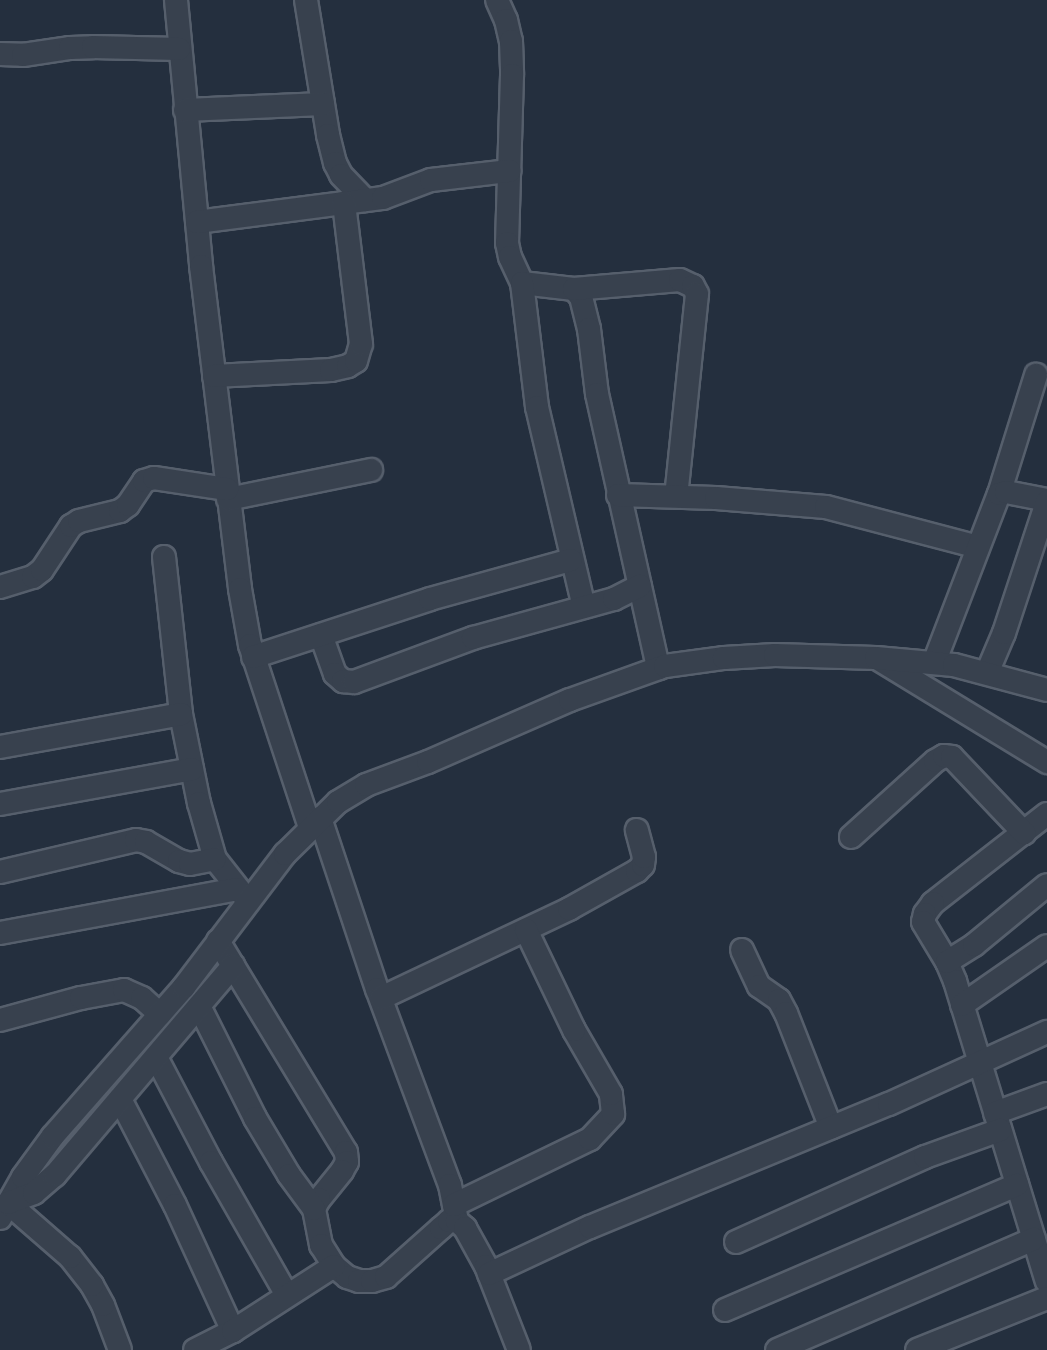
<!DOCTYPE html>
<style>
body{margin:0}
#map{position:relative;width:1047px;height:1350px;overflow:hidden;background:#242f3e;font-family:"Sofia Sans Condensed",sans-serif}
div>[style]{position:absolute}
.roads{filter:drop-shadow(2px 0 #565f6c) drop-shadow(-2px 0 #565f6c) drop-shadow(0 2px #565f6c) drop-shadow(0 -2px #565f6c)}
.minor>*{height:22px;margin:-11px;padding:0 11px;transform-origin:11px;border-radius:11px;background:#38414e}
span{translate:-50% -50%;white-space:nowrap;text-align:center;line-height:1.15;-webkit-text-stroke:5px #1d2633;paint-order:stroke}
</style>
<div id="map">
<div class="roads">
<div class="minor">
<i style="left:176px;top:0;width:267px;rotate:84.6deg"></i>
<i style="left:201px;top:266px;width:325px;rotate:83.1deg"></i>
<i style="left:240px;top:589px;width:57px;rotate:79.9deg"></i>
<i style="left:250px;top:645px;width:192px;rotate:71.8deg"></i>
<i style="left:306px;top:0;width:137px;rotate:80.7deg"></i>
<i style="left:328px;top:135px;width:29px;rotate:76deg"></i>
<i style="left:335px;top:163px;width:13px;rotate:63deg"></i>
<i style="left:341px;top:175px;width:35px;rotate:46deg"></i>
<i style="left:497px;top:0;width:22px;rotate:66deg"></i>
<i style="left:506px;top:20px;width:22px;rotate:77deg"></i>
<i style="left:511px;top:41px;width:34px;rotate:88deg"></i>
<i style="left:512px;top:75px;width:168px;rotate:91.7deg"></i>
<i style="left:507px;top:243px;width:14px;rotate:78deg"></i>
<i style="left:510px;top:257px;width:29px;rotate:65deg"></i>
<i style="left:522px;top:283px;width:52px;rotate:6.6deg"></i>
<i style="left:574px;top:289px;width:11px;rotate:49deg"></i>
<i style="left:581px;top:297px;width:33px;rotate:76deg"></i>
<i style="left:589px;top:329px;width:65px;rotate:83deg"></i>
<i style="left:597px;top:394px;width:281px;rotate:77.4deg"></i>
<i style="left:0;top:54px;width:23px;rotate:2deg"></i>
<i style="left:23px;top:55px;width:48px;rotate:-8.5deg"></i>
<i style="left:70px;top:48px;width:23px;rotate:-2deg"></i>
<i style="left:93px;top:47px;width:86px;rotate:1.3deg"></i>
<i style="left:185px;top:110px;width:138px;rotate:-2.5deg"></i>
<i style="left:197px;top:222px;width:188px;rotate:-7.4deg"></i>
<i style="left:383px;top:198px;width:51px;rotate:-20.6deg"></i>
<i style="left:431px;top:180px;width:79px;rotate:-6.6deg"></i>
<i style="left:522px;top:283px;width:125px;rotate:83.1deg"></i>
<i style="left:537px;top:407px;width:205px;rotate:76.8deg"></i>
<i style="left:574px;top:289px;width:106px;rotate:-4.9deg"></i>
<i style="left:680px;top:280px;width:14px;rotate:25deg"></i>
<i style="left:693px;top:286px;width:9px;rotate:63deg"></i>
<i style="left:697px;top:294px;width:203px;rotate:95.9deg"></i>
<i style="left:214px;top:376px;width:117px;rotate:-2.9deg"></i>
<i style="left:331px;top:370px;width:17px;rotate:-13deg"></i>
<i style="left:348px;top:366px;width:9px;rotate:-32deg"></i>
<i style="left:356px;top:361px;width:18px;rotate:-74deg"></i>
<i style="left:361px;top:344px;width:142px;rotate:-96.9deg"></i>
<i style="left:999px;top:494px;width:125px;rotate:-72.7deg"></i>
<i style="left:618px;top:495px;width:98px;rotate:1.8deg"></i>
<i style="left:716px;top:498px;width:110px;rotate:4.7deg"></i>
<i style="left:826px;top:507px;width:157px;rotate:14.7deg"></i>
<i style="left:228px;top:499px;width:146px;rotate:-11.5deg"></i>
<i style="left:164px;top:557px;width:158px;rotate:83.8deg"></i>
<i style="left:181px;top:714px;width:91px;rotate:78.6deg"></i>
<i style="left:199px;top:803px;width:58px;rotate:74.1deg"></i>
<i style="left:215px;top:859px;width:53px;rotate:51.8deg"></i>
<i style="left:0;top:587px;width:34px;rotate:-17deg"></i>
<i style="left:33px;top:577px;width:11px;rotate:-38deg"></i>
<i style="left:42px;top:570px;width:53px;rotate:-56.6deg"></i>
<i style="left:71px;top:526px;width:9px;rotate:-32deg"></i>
<i style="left:79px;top:521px;width:42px;rotate:-13.7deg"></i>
<i style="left:120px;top:511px;width:10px;rotate:-37deg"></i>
<i style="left:128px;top:505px;width:29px;rotate:-56deg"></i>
<i style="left:144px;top:481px;width:10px;rotate:-17deg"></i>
<i style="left:154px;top:478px;width:74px;rotate:8.6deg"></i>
<i style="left:321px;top:635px;width:41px;rotate:70.3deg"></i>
<i style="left:335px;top:674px;width:11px;rotate:41deg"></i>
<i style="left:343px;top:681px;width:11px;rotate:5deg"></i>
<i style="left:354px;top:682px;width:127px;rotate:-20.3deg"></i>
<i style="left:473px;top:638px;width:146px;rotate:-15.5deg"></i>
<i style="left:614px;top:599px;width:29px;rotate:-27deg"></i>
<i style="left:253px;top:657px;width:186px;rotate:-18.1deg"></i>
<i style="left:430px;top:599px;width:146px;rotate:-15.5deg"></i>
<i style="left:880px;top:660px;width:196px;rotate:31.4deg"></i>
<i style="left:934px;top:663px;width:181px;rotate:-69deg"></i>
<i style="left:999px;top:494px;width:7px;rotate:-16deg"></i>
<i style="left:1006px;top:492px;width:42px;rotate:11deg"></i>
<i style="left:987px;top:673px;width:43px;rotate:-67deg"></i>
<i style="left:1004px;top:633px;width:138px;rotate:-71.8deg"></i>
<i style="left:0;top:747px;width:184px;rotate:-10.3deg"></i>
<i style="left:0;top:804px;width:195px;rotate:-10.3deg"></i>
<i style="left:1047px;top:814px;width:145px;rotate:142deg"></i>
<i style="left:933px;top:903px;width:14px;rotate:126deg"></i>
<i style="left:925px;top:914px;width:8px;rotate:104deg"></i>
<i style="left:923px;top:922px;width:47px;rotate:59deg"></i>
<i style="left:947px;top:962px;width:21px;rotate:67deg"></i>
<i style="left:955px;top:981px;width:314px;rotate:73deg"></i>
<i style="left:320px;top:818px;width:180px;rotate:71.6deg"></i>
<i style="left:377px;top:989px;width:209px;rotate:69.6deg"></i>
<i style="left:450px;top:1185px;width:37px;rotate:79deg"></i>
<i style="left:851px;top:837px;width:113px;rotate:-42.1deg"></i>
<i style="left:935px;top:761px;width:10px;rotate:-29deg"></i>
<i style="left:944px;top:756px;width:8px;rotate:7deg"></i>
<i style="left:952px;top:757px;width:105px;rotate:46.5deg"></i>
<i style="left:0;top:872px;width:140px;rotate:-13.2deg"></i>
<i style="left:136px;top:840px;width:10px;rotate:11deg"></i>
<i style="left:146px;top:842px;width:38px;rotate:30deg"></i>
<i style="left:179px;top:861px;width:11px;rotate:15deg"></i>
<i style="left:190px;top:864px;width:25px;rotate:-11deg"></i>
<i style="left:0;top:933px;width:241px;rotate:-10.5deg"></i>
<i style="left:218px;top:941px;width:247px;rotate:58.8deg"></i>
<i style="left:346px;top:1152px;width:10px;rotate:84deg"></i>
<i style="left:347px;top:1162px;width:10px;rotate:119deg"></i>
<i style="left:342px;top:1171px;width:36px;rotate:129deg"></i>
<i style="left:319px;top:1199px;width:11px;rotate:117deg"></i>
<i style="left:314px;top:1209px;width:37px;rotate:79deg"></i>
<i style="left:321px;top:1245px;width:25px;rotate:58deg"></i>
<i style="left:334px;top:1266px;width:17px;rotate:40deg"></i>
<i style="left:347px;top:1277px;width:13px;rotate:18deg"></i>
<i style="left:359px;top:1281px;width:13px"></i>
<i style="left:372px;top:1281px;width:15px;rotate:-16deg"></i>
<i style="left:386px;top:1277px;width:74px;rotate:-41.7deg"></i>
<i style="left:441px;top:1228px;width:11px;rotate:-41deg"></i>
<i style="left:449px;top:1221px;width:8px"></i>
<i style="left:457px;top:1221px;width:11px;rotate:41deg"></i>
<i style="left:465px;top:1228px;width:43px;rotate:61.1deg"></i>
<i style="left:486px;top:1266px;width:90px;rotate:68.6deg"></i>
<i style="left:742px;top:950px;width:40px;rotate:65deg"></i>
<i style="left:759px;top:986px;width:24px;rotate:35deg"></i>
<i style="left:779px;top:1000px;width:15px;rotate:62deg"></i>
<i style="left:786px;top:1013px;width:123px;rotate:68.6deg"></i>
<i style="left:947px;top:962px;width:32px;rotate:-32deg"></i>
<i style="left:974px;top:945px;width:94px;rotate:-39.4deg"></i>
<i style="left:381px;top:998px;width:208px;rotate:-25.3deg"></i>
<i style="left:569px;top:909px;width:78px;rotate:-29.2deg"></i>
<i style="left:637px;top:871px;width:8px;rotate:-45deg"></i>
<i style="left:643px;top:865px;width:8px;rotate:-83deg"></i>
<i style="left:644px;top:857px;width:28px;rotate:-105deg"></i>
<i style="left:962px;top:1005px;width:103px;rotate:-34.8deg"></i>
<i style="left:199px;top:1006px;width:125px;rotate:63.4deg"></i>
<i style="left:255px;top:1118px;width:66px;rotate:59.2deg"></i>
<i style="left:289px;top:1175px;width:42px;rotate:53.7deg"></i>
<i style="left:0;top:1020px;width:84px;rotate:-15.2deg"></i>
<i style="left:81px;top:998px;width:44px;rotate:-10.5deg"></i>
<i style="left:124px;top:990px;width:20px;rotate:24deg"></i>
<i style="left:142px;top:998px;width:24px;rotate:42deg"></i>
<i style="left:156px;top:1057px;width:119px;rotate:62.4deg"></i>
<i style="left:211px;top:1162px;width:153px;rotate:60.3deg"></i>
<i style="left:120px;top:1099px;width:119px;rotate:62.6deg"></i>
<i style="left:175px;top:1205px;width:139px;rotate:65.3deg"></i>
<i style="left:995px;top:1113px;width:55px;rotate:-20.1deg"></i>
<i style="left:454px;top:1205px;width:151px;rotate:-25.9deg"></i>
<i style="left:590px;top:1139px;width:34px;rotate:-47deg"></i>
<i style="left:613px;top:1114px;width:20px;rotate:-96deg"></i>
<i style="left:611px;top:1094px;width:74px;rotate:-120deg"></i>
<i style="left:574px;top:1030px;width:111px;rotate:-115.6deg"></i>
<i style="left:0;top:1218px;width:47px;rotate:-60.7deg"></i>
<i style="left:23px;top:1177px;width:51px;rotate:-53.8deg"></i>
<i style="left:53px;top:1136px;width:198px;rotate:-48.7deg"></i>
<i style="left:184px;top:987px;width:167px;rotate:-52.8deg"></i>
<i style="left:285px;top:854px;width:74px;rotate:-44.5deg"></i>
<i style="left:338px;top:802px;width:33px;rotate:-31deg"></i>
<i style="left:366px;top:785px;width:66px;rotate:-20.4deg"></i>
<i style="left:428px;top:762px;width:155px;rotate:-23.6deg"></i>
<i style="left:570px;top:700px;width:101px;rotate:-19.7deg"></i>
<i style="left:665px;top:666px;width:60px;rotate:-7.7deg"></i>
<i style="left:724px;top:658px;width:51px;rotate:-3.4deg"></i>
<i style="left:775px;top:655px;width:101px;rotate:1.7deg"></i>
<i style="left:876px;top:658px;width:78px;rotate:5.1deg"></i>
<i style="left:954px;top:665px;width:96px;rotate:15deg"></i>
<i style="left:736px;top:1242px;width:207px;rotate:-24.2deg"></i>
<i style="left:925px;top:1157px;width:80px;rotate:-19.8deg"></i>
<i style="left:489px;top:1274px;width:111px;rotate:-25deg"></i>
<i style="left:590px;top:1227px;width:323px;rotate:-22.4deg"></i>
<i style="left:889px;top:1104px;width:174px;rotate:-24.5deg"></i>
<i style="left:725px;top:1310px;width:318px;rotate:-23.2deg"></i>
<i style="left:120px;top:1350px;width:48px;rotate:-110.7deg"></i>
<i style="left:103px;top:1305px;width:23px;rotate:-119deg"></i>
<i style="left:92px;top:1285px;width:36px;rotate:-128deg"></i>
<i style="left:70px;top:1257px;width:82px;rotate:-138.9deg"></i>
<i style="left:8px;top:1203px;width:28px;rotate:-21deg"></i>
<i style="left:34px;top:1193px;width:28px;rotate:-41deg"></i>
<i style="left:55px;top:1175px;width:275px;rotate:-49.6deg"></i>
<i style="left:195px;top:1350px;width:42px;rotate:-26.6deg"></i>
<i style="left:233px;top:1331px;width:120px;rotate:-32.8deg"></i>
<i style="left:777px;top:1350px;width:280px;rotate:-23.4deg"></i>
<i style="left:917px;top:1350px;width:140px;rotate:-21.8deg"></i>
</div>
</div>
</div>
